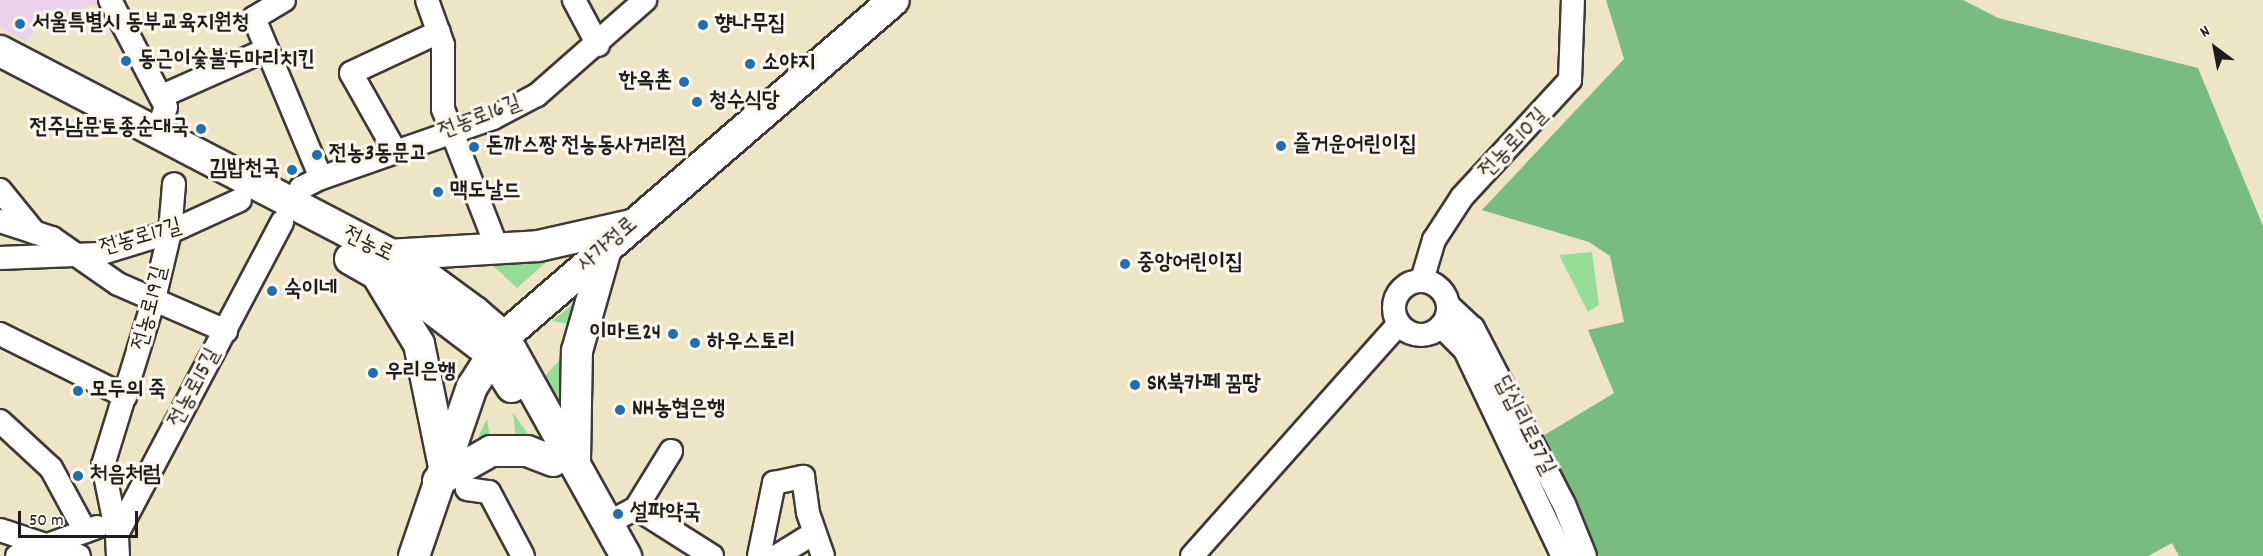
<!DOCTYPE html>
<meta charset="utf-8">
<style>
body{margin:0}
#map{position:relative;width:2263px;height:556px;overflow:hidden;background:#eee4c6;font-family:Dekko,"Poor Story",sans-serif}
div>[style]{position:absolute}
.built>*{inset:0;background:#ecd1ea}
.green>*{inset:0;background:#95dd97}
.forest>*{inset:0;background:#78bc80}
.roads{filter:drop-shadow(2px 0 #3c3a36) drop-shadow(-2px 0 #3c3a36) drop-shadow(0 2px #3c3a36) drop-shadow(0 -2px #3c3a36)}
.minor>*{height:22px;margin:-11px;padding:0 11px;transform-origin:11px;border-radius:11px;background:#fff}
.minor>.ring{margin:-11px;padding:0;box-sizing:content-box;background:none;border:22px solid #fff;border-radius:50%}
.major>*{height:30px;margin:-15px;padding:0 15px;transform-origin:15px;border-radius:15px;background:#fff}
.dots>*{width:16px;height:16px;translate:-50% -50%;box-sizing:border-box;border:3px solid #fbf7ec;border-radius:50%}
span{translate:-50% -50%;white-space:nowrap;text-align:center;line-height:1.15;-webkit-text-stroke:6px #fbf7ec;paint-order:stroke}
.poi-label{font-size:22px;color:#1c1c1c;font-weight:700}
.left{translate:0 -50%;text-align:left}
.right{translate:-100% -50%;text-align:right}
.street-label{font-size:22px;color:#1c1c1c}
.north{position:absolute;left:2185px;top:18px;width:60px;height:60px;-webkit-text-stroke:4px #fbf7ec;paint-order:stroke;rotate:328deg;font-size:16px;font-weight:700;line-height:24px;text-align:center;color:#1c1c1c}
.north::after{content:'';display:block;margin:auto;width:21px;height:27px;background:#1c1c1c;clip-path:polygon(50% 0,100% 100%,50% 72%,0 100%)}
.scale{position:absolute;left:18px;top:511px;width:120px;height:27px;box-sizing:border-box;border:3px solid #1c1c1c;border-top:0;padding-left:8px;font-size:18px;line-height:21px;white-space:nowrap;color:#1c1c1c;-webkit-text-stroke:4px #fbf7ec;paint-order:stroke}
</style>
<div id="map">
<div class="built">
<i style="clip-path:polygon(0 0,105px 0,105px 1px,43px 21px,26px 42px,0 27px)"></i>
</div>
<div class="green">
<i style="clip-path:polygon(1592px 252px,1599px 305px,1588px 312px,1559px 255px)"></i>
<i style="clip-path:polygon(553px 256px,517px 288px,490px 263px)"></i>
<i style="clip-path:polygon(583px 296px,575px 325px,552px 321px)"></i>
<i style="clip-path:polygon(564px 355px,567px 412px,545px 376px)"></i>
<i style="clip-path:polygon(513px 413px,521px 424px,531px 439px,516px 439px)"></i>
<i style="clip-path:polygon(487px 419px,490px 439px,479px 442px,479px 435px)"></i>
</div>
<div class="forest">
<i style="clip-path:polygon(1606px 0,1963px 0,1998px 18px,2198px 68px,2263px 226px,2263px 556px,2179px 556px,2172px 543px,2148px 556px,1592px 556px,1538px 439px,1614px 393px,1588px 330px,1624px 322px,1610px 256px,1589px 242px,1482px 210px,1624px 59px)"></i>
</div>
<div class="roads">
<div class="minor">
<i style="left:110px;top:0;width:121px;rotate:62.4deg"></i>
<i style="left:166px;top:107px;width:29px;rotate:110deg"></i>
<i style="left:284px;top:0;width:35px;rotate:149deg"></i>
<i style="left:254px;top:18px;width:173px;rotate:67.3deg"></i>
<i style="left:427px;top:0;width:48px;rotate:70.4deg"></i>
<i style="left:443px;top:45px;width:64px;rotate:90deg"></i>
<i style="left:443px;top:109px;width:151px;rotate:68.7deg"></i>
<i style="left:574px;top:0;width:51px;rotate:61.9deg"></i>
<i style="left:162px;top:96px;width:114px;rotate:-23.9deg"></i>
<i style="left:394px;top:149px;width:87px;rotate:-119.5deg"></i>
<i style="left:351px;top:73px;width:97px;rotate:-25deg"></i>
<i style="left:0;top:190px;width:55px;rotate:50.9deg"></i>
<i style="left:291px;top:206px;width:21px;rotate:-61deg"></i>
<i style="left:301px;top:188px;width:22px;rotate:-27deg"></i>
<i style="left:321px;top:178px;width:182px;rotate:-19.2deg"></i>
<i style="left:493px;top:118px;width:50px;rotate:-27.6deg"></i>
<i style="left:537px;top:95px;width:144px;rotate:-41.3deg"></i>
<i style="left:0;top:221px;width:55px;rotate:18.1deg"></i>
<i style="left:52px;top:238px;width:80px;rotate:34.9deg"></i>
<i style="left:118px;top:284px;width:118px;rotate:23.5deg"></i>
<i style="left:0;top:258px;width:99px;rotate:-2.3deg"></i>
<i style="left:99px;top:254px;width:74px;rotate:-17.2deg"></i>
<i style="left:170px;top:232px;width:77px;rotate:-24.6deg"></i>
<i style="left:1422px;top:280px;width:42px;rotate:-73.3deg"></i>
<i style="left:1434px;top:240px;width:51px;rotate:-56.9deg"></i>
<i style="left:1462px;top:197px;width:159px;rotate:-47.3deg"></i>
<i style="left:1570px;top:80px;width:80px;rotate:-87.9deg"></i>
<i class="ring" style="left:1394px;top:281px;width:32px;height:32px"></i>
<i style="left:1448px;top:305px;width:34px;rotate:43deg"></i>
<i style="left:1473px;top:328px;width:198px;rotate:62.7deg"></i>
<i style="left:1564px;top:504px;width:56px;rotate:68deg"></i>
<i style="left:1441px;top:326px;width:34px;rotate:45deg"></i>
<i style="left:1465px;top:350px;width:228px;rotate:64.6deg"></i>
<i style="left:0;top:334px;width:140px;rotate:26.4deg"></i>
<i style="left:0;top:421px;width:69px;rotate:42.7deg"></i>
<i style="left:51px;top:468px;width:72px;rotate:61.6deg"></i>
<i style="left:467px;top:489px;width:22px;rotate:8deg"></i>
<i style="left:489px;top:492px;width:72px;rotate:62deg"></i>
<i style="left:636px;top:508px;width:67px;rotate:-58.4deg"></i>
<i style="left:608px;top:523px;width:32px;rotate:-28deg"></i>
<i style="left:636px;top:508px;width:90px;rotate:32.3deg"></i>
<i style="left:0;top:530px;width:83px;rotate:18.2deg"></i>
<i style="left:117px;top:534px;width:70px;rotate:-101.5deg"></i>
<i style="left:103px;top:465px;width:174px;rotate:-72.9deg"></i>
<i style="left:154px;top:299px;width:69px;rotate:-76.6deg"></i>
<i style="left:170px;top:232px;width:48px;rotate:-85.2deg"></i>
<i style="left:17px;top:556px;width:85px;rotate:-19.9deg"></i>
<i style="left:118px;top:556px;width:22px;rotate:-93deg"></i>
<i style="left:117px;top:534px;width:353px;rotate:-62.1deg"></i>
<i style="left:759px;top:556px;width:75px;rotate:-78.4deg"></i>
<i style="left:774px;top:483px;width:30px;rotate:-12deg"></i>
<i style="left:803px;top:477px;width:36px;rotate:82deg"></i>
<i style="left:808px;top:513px;width:46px;rotate:70.8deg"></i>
<i style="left:777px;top:556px;width:44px;rotate:-31.9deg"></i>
<i style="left:1192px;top:556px;width:311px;rotate:-48.3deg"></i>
</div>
<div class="major">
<i style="left:0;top:51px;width:463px;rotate:27.5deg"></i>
<i style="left:411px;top:265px;width:79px;rotate:36.3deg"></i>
<i style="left:475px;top:312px;width:38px;rotate:41deg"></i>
<i style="left:504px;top:337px;width:251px;rotate:60.9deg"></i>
<i style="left:388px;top:255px;width:150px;rotate:-3.4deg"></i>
<i style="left:538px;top:246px;width:95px;rotate:-12.7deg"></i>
<i style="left:350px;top:259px;width:75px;rotate:29.6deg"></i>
<i style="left:415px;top:296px;width:96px;rotate:37.3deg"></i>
<i style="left:491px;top:354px;width:39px;rotate:58deg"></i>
<i style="left:379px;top:278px;width:77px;rotate:58.8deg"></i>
<i style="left:419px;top:344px;width:120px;rotate:78.5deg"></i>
<i style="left:575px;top:461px;width:110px;rotate:-89deg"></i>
<i style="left:577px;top:351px;width:109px;rotate:-74.1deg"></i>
<i style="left:438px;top:481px;width:61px;rotate:-29.5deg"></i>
<i style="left:491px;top:451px;width:36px"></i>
<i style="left:527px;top:451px;width:28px;rotate:21deg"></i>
<i style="left:414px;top:556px;width:179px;rotate:-71.1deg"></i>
<i style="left:472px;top:387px;width:59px;rotate:-57.4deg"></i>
<i style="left:504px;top:337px;width:515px;rotate:-40.83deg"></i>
</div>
</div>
<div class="dots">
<i style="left:20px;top:24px;background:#1f6fb2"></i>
<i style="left:703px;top:25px;background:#1f6fb2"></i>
<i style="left:126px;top:61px;background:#1f6fb2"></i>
<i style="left:750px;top:64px;background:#1f6fb2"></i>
<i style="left:684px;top:82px;background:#1f6fb2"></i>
<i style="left:697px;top:102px;background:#1f6fb2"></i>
<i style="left:201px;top:129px;background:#1f6fb2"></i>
<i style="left:1281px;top:146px;background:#1f6fb2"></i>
<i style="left:474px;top:147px;background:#1f6fb2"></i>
<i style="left:317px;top:155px;background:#1f6fb2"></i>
<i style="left:292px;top:170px;background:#1f6fb2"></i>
<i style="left:438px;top:192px;background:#1f6fb2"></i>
<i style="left:1125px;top:264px;background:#1f6fb2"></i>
<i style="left:272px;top:291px;background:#1f6fb2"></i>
<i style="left:673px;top:334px;background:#1f6fb2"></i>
<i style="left:695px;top:343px;background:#1f6fb2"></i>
<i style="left:373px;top:373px;background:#1f6fb2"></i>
<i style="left:1135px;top:385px;background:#1f6fb2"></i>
<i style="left:78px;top:391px;background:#1f6fb2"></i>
<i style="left:620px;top:410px;background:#1f6fb2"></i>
<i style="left:78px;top:476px;background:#1f6fb2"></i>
<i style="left:618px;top:514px;background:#1f6fb2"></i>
</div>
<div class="poi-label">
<span class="left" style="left:32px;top:24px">서울특별시 동부교육지원청</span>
<span class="left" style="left:715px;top:25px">향나무집</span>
<span class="left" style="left:138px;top:61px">동근이숯불두마리치킨</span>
<span class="left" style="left:762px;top:64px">소야지</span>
<span class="right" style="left:672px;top:82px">한옥촌</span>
<span class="left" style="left:709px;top:102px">청수식당</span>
<span class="right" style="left:189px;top:129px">전주남문토종순대국</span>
<span class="left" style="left:1293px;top:146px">즐거운어린이집</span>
<span class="left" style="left:486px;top:147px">돈까스짱 전농동사거리점</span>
<span class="left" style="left:329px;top:155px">전농3동문고</span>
<span class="right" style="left:280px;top:170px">김밥천국</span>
<span class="left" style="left:450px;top:192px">맥도날드</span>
<span class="left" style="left:1137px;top:264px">중앙어린이집</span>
<span class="left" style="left:284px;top:291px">숙이네</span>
<span class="right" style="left:661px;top:334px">이마트24</span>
<span class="left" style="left:707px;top:343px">하우스토리</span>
<span class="left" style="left:385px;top:373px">우리은행</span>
<span class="left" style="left:1147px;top:385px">SK북카페 꿈땅</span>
<span class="left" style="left:90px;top:391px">모두의 죽</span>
<span class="left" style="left:632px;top:410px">NH농협은행</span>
<span class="left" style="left:90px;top:476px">처음처럼</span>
<span class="left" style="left:630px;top:514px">설파약국</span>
</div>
<div class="street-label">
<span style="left:480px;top:118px;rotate:-21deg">전농로16길</span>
<span style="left:1514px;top:144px;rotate:-46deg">전농로10길</span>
<span style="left:141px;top:238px;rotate:-16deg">전농로17길</span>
<span style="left:368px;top:245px;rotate:26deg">전농로</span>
<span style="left:608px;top:245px;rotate:-41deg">사가정로</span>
<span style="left:151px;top:308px;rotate:-76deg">전농로19길</span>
<span style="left:195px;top:388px;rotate:-62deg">전농로15길</span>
<span style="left:1524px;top:426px;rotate:63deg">답십리로57길</span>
</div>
<div class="north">N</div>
<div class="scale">50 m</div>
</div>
